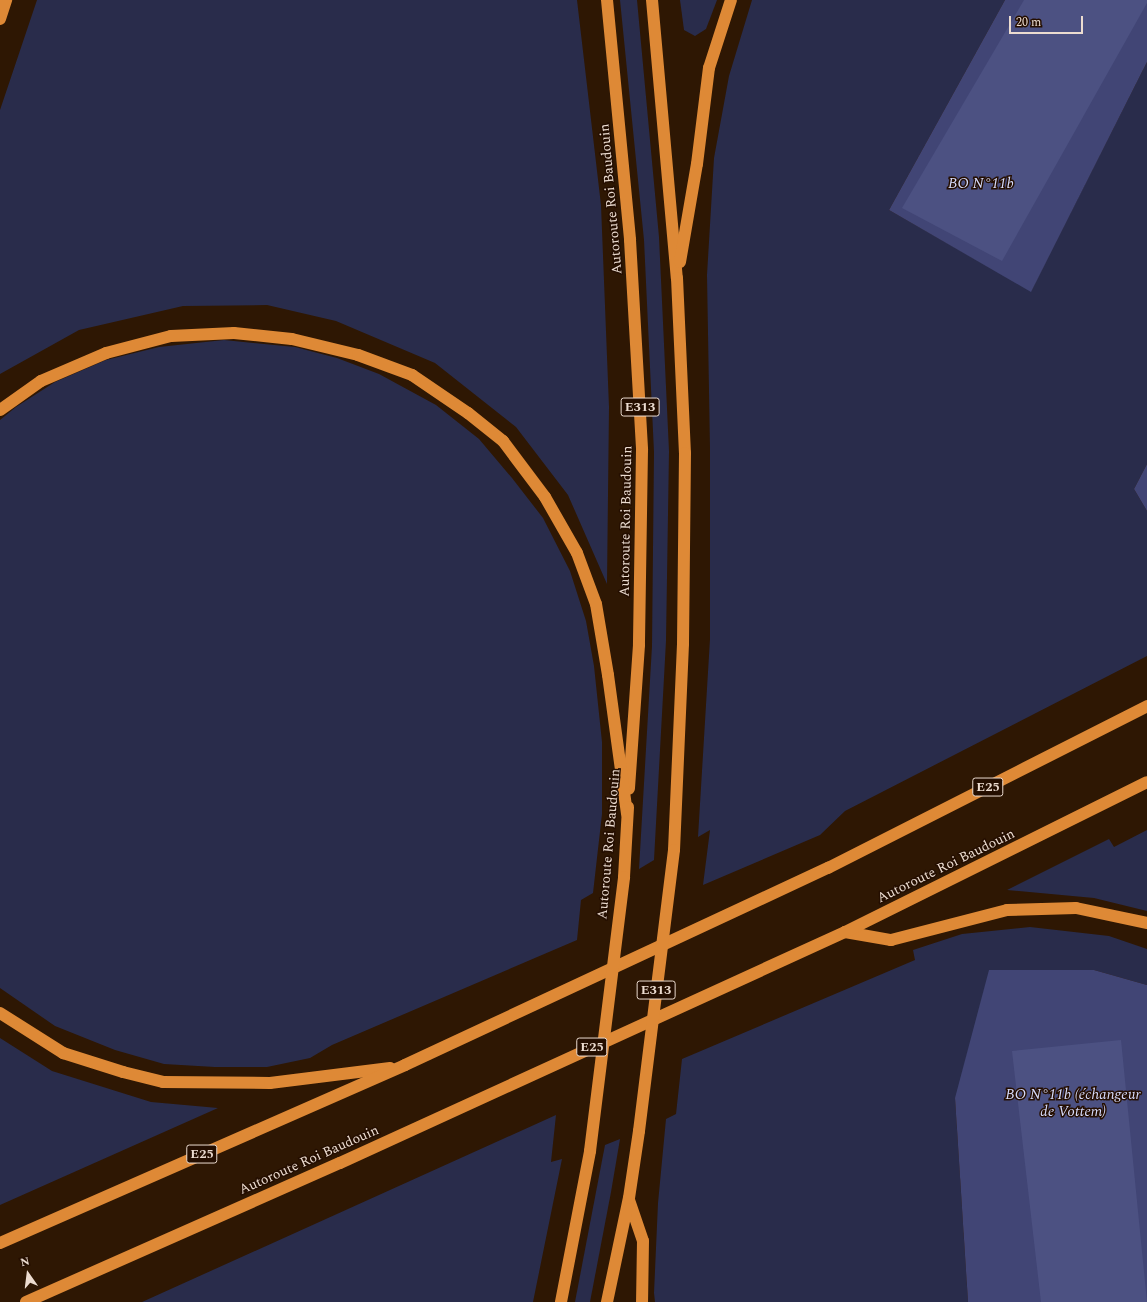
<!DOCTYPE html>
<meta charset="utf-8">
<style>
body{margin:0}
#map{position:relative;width:1147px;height:1302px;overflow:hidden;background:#2e1703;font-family:Spectral,serif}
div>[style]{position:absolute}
.green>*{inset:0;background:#292c4b}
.forest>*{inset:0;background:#414575}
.water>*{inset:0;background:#4c5182}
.motorway>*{height:12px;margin:-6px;padding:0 6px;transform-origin:6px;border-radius:6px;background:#de8936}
.motorway-bridge>*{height:12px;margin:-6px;padding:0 6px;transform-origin:6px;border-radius:6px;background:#de8936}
span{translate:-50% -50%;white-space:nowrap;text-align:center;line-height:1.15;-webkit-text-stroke:3px #240e00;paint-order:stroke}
.shield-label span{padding:1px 3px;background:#240e00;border:1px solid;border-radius:3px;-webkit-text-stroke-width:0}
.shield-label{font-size:13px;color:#ecdcd0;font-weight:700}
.street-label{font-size:14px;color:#ecdcd0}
.water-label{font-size:15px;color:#d6dbfb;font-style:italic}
.north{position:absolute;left:8px;top:1254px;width:40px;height:40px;-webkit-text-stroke:3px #240e00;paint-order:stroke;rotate:346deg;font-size:11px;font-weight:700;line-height:16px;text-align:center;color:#ecdcd0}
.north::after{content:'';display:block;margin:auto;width:14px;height:18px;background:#ecdcd0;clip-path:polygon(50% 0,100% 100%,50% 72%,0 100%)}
.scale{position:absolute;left:1009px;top:16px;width:74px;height:18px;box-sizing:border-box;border:2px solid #ecdcd0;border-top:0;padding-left:5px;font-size:12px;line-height:14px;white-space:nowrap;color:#ecdcd0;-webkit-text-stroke:3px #240e00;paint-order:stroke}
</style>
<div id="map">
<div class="green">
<i style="clip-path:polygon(37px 0,577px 0,601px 205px,609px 407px,607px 584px,568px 495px,516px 427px,435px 363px,336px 321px,267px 305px,183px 306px,79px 330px,0 374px,0 110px)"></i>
<i style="clip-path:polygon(620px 0,637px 0,659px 237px,669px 451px,666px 641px,654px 860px,639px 869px,652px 646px,654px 452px,644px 240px)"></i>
<i style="clip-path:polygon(680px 0,717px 0,706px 29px,695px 36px,684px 30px)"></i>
<i style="clip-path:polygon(752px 0,1005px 0,889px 210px,1031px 291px,1147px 62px,1147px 464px,1134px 489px,1147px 511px,1147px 656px,845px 811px,820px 835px,703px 885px,710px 830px,698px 837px,710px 639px,710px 449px,707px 275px,714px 158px,729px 76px)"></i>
<i style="clip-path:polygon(224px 340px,295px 347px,337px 358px,379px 374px,436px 405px,479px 439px,512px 478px,543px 518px,570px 571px,586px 621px,594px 666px,602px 742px,602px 814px,593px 893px,581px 900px,577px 940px,332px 1045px,310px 1058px,267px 1067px,215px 1067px,164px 1064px,115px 1050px,55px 1026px,0 988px,0 420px,16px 407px,55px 382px,106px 360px,159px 347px)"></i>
<i style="clip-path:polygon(1147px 830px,1147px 911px,1094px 898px,1007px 890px,1109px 839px,1114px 847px)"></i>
<i style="clip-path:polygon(1030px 927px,1109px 936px,1147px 949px,1147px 985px,1094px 970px,955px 1098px,968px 1302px,655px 1302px,654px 1293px,658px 1203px,666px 1119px,676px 1114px,682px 1059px,915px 960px,913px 950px,962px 934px)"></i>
<i style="clip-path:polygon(0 1038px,52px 1071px,151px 1102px,218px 1108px,0 1205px)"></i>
<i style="clip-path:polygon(556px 1115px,551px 1162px,562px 1159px,533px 1302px,142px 1302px)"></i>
<i style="clip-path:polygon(620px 1139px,611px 1192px,590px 1302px,575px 1302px,605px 1145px)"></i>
</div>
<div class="forest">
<i style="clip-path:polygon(1005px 0,1147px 0,1147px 62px,1031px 292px,889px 210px)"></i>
<i style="clip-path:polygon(1147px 464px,1147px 511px,1134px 489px)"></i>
<i style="clip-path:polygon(989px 970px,1094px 970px,1147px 985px,1147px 1302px,968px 1302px,955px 1098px)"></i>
</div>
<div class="water">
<i style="clip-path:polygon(1024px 0,1147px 0,1147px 3px,1002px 261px,902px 208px)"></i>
<i style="clip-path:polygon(1121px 1040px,1147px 1302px,1041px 1302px,1012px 1051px)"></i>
</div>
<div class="motorway">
<i style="left:607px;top:0;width:241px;rotate:84.5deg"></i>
<i style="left:630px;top:240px;width:210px;rotate:86.7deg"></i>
<i style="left:642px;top:450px;width:195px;rotate:90.9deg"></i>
<i style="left:639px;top:645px;width:144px;rotate:94deg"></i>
<i style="left:652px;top:0;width:279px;rotate:84.9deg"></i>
<i style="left:677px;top:278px;width:175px;rotate:87.4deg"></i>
<i style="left:685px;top:453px;width:191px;rotate:90.6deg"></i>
<i style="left:683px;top:644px;width:206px;rotate:92.5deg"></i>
<i style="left:0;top:19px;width:20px;rotate:-72deg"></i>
<i style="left:680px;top:262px;width:99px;rotate:-80.2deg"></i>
<i style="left:697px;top:164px;width:97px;rotate:-82.9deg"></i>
<i style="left:709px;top:68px;width:71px;rotate:-72.1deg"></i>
<i style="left:0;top:410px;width:50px;rotate:-35.3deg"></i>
<i style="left:41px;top:381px;width:71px;rotate:-23.3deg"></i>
<i style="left:106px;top:353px;width:67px;rotate:-14.7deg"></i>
<i style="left:171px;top:336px;width:63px;rotate:-2.7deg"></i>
<i style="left:234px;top:333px;width:58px;rotate:5.9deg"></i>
<i style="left:292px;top:339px;width:68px;rotate:13.6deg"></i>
<i style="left:358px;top:355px;width:58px;rotate:20.3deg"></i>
<i style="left:412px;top:375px;width:68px;rotate:34.2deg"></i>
<i style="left:468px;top:413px;width:45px;rotate:38.7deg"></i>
<i style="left:503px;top:441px;width:70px;rotate:53.1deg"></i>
<i style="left:545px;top:497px;width:64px;rotate:60.3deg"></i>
<i style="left:577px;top:553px;width:54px;rotate:69.6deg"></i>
<i style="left:596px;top:604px;width:72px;rotate:80.4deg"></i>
<i style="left:608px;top:675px;width:140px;rotate:82.2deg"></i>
<i style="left:624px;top:877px;width:70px;rotate:-86.7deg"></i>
<i style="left:845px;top:932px;width:47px;rotate:9.9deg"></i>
<i style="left:891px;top:940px;width:120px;rotate:-14.5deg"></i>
<i style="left:1007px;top:910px;width:69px;rotate:-1.7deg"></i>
<i style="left:1076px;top:908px;width:73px;rotate:11.9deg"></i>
<i style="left:0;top:1013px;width:75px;rotate:32.4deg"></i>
<i style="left:63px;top:1053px;width:63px;rotate:17.6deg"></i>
<i style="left:123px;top:1072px;width:41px;rotate:14deg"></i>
<i style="left:163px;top:1082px;width:107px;rotate:0.5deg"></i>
<i style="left:270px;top:1083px;width:121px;rotate:-7.1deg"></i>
<i style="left:629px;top:1200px;width:43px;rotate:71.1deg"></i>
<i style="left:643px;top:1241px;width:61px;rotate:90.9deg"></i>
<i style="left:0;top:1243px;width:442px;rotate:-23.7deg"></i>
<i style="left:405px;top:1065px;width:467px;rotate:-25deg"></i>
<i style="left:828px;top:868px;width:358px;rotate:-26.9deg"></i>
<i style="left:26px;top:1302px;width:343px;rotate:-23.9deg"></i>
<i style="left:340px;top:1163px;width:555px;rotate:-24.58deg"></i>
<i style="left:845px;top:932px;width:337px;rotate:-26.4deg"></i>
<i style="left:561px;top:1302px;width:154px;rotate:-79.1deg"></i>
<i style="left:607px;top:1302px;width:106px;rotate:-78.1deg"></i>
<i style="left:629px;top:1198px;width:68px;rotate:-81.5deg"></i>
</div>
<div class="motorway-bridge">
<i style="left:639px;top:1131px;width:283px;rotate:-82.9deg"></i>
<i style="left:590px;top:1151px;width:276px;rotate:-82.9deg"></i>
</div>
<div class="shield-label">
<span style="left:640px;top:407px">E313</span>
<span style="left:988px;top:787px">E25</span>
<span style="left:656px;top:990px">E313</span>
<span style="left:592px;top:1047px">E25</span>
<span style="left:202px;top:1154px">E25</span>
</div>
<div class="street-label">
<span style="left:611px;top:199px;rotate:-95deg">Autoroute Roi Baudouin</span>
<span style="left:626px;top:521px;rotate:-89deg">Autoroute Roi Baudouin</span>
<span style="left:609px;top:844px;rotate:-85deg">Autoroute Roi Baudouin</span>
<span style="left:946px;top:866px;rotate:-26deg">Autoroute Roi Baudouin</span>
<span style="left:309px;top:1160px;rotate:-24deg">Autoroute Roi Baudouin</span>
</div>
<div class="water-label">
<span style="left:981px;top:184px">BO N°11b</span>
<span style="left:1073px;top:1103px">BO N°11b (échangeur<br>de Vottem)</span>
</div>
<div class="north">N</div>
<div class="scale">20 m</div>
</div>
